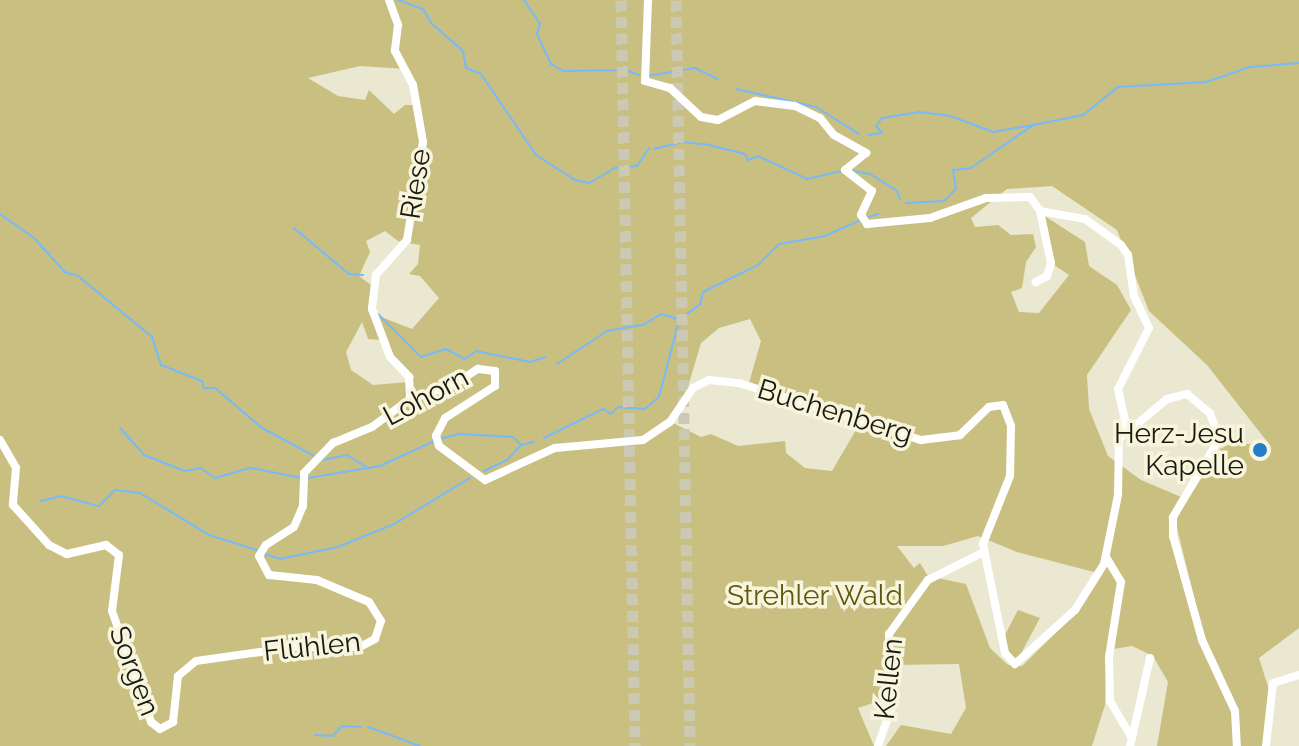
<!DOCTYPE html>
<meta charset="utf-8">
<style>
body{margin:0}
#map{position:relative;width:1299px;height:746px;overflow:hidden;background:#eae8d0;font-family:Raleway,sans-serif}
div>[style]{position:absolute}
.green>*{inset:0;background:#c8bf80}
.stream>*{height:2px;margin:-1px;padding:0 1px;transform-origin:1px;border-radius:1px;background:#77bafc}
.highway-tunnel>*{height:11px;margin-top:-5.5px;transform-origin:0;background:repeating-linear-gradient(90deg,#cbc9b3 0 11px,transparent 0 16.5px)}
.minor>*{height:8px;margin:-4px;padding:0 4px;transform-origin:4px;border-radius:4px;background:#fff}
.dots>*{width:22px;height:22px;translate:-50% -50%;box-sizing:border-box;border:4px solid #f8f5dd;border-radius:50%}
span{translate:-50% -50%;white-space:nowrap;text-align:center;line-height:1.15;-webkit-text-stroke:7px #f8f5dd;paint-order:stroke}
.street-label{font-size:28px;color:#1a1911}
.poi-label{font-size:28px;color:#1a1911}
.right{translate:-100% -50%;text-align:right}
.park-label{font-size:28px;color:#615810}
</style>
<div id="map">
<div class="green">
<i style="clip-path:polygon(evenodd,0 0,1299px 0,1299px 628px,1259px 658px,1270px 693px,1266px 746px,1157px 746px,1168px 682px,1153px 656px,1132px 646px,1107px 650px,1105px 705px,1092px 746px,886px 746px,901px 725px,951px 734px,966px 708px,959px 664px,892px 665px,892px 697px,858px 708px,874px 746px,0 746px,0 0,360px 66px,406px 69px,418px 105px,405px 105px,394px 114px,369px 90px,365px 100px,338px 96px,308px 78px,360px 66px,0 0,1052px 186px,1117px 230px,1149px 311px,1207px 365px,1269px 444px,1230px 444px,1220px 449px,1175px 520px,1205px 641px,1169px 521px,1181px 497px,1141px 480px,1108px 456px,1089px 409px,1087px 375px,1131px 310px,1117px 285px,1089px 266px,1085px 242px,1043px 215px,1054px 265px,1069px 275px,1039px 313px,1019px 312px,1011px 292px,1022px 288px,1026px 262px,1036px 247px,1033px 234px,1011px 235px,998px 225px,975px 227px,971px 218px,1007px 189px,1052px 186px,0 0,385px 231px,398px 241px,420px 245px,418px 264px,409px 274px,420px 276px,439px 298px,412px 329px,376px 315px,371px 285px,359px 276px,370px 252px,366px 241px,385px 231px,0 0,750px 319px,761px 341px,749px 383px,860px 423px,832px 471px,805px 468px,786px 453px,785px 441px,738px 446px,711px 434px,701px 437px,671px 422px,684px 400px,701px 343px,719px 328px,750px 319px,0 0,362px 322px,368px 339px,382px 340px,408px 382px,373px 385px,351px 370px,346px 352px,362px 322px,0 0,978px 536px,1017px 552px,1098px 573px,1075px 614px,1022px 666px,1008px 665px,990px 648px,966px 584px,928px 576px,920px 563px,914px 568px,897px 546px,943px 546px,978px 536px)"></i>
<i style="clip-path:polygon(1018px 610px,1040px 618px,1017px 661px,1009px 657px,1005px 635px)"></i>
</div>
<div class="stream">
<i style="left:398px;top:0;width:27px;rotate:20deg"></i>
<i style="left:423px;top:9px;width:16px;rotate:60deg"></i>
<i style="left:431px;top:23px;width:43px;rotate:41.2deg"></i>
<i style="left:463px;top:51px;width:17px;rotate:80deg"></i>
<i style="left:466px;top:68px;width:16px;rotate:22deg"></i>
<i style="left:481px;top:74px;width:98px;rotate:55.8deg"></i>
<i style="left:536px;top:155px;width:46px;rotate:32.7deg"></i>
<i style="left:575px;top:180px;width:14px;rotate:12deg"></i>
<i style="left:589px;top:183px;width:30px;rotate:-30deg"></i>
<i style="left:615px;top:168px;width:22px;rotate:-5deg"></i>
<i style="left:637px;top:166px;width:22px;rotate:-56deg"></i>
<i style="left:524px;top:0;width:29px;rotate:56deg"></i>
<i style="left:540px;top:24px;width:10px;rotate:107deg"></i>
<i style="left:537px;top:34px;width:33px;rotate:65deg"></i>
<i style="left:551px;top:64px;width:14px;rotate:30deg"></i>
<i style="left:563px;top:71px;width:63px;rotate:-0.9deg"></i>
<i style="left:626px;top:70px;width:14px;rotate:21deg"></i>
<i style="left:647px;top:76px;width:49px;rotate:-9.5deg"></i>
<i style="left:695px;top:68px;width:25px;rotate:26deg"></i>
<i style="left:736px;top:89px;width:82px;rotate:12.7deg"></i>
<i style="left:816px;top:107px;width:51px;rotate:32.1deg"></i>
<i style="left:869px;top:135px;width:13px;rotate:-9deg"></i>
<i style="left:882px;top:133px;width:9px;rotate:-131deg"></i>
<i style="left:876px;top:126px;width:10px;rotate:-53deg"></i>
<i style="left:882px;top:118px;width:37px;rotate:-9deg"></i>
<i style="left:919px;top:112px;width:31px;rotate:7deg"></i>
<i style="left:950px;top:116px;width:46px;rotate:20.4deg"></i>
<i style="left:993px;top:132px;width:39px;rotate:-10deg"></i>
<i style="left:654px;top:149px;width:29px;rotate:-14deg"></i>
<i style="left:682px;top:142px;width:27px;rotate:6deg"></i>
<i style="left:709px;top:145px;width:37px;rotate:14deg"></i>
<i style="left:745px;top:154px;width:7px;rotate:63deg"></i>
<i style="left:748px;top:160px;width:11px;rotate:-22deg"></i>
<i style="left:758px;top:156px;width:54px;rotate:25.1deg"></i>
<i style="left:807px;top:179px;width:35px;rotate:-13deg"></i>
<i style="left:854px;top:171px;width:16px;rotate:11deg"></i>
<i style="left:870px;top:174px;width:32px;rotate:32deg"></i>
<i style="left:897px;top:191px;width:9px;rotate:69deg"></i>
<i style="left:906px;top:203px;width:38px;rotate:-3deg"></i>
<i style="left:944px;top:201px;width:17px;rotate:-45deg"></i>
<i style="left:956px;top:189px;width:19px;rotate:-99deg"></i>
<i style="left:953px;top:170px;width:18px;rotate:-6deg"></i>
<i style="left:971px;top:168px;width:75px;rotate:-34.7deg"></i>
<i style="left:1033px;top:125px;width:51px;rotate:-11.3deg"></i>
<i style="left:1083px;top:115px;width:45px;rotate:-38.7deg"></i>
<i style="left:1118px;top:87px;width:88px;rotate:-3.3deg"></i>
<i style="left:1206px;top:82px;width:46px;rotate:-18.8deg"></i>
<i style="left:1250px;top:67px;width:49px;rotate:-4.7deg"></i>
<i style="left:0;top:214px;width:42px;rotate:35.2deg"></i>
<i style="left:34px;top:238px;width:46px;rotate:47.6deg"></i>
<i style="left:65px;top:272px;width:14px;rotate:17deg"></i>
<i style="left:78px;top:276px;width:96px;rotate:39.5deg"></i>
<i style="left:152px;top:337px;width:29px;rotate:72deg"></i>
<i style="left:161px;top:365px;width:44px;rotate:21.3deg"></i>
<i style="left:202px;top:381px;width:7px;rotate:74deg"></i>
<i style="left:204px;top:388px;width:11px"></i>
<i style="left:215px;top:388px;width:62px;rotate:40.4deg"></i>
<i style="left:262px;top:428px;width:59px;rotate:28.3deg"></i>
<i style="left:865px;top:218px;width:14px;rotate:-17deg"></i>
<i style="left:294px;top:228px;width:72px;rotate:39.9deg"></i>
<i style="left:349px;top:274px;width:14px;rotate:4deg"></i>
<i style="left:378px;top:314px;width:61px;rotate:45deg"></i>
<i style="left:421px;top:357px;width:26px;rotate:-18deg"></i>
<i style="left:446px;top:349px;width:21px;rotate:28deg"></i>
<i style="left:465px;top:359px;width:14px;rotate:-36deg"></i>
<i style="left:476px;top:351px;width:55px;rotate:11.5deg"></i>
<i style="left:530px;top:362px;width:16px;rotate:-18deg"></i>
<i style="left:557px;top:364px;width:60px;rotate:-33.4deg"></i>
<i style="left:607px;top:331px;width:39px;rotate:-10deg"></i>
<i style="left:645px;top:324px;width:19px;rotate:-32deg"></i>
<i style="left:661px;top:314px;width:17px;rotate:17deg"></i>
<i style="left:120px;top:428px;width:36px;rotate:48deg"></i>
<i style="left:144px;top:455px;width:44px;rotate:21.3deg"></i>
<i style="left:185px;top:471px;width:16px;rotate:-11deg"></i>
<i style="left:201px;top:468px;width:17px;rotate:36deg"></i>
<i style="left:215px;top:478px;width:37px;rotate:-16deg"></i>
<i style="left:251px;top:468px;width:51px;rotate:11.3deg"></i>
<i style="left:544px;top:438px;width:66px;rotate:-26.2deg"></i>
<i style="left:603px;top:409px;width:9px;rotate:32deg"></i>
<i style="left:611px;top:414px;width:10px;rotate:-45deg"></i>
<i style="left:618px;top:407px;width:27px;rotate:4deg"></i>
<i style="left:645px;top:409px;width:18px;rotate:-41deg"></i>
<i style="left:659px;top:397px;width:80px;rotate:-75.4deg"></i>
<i style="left:679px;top:320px;width:26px;rotate:-37deg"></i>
<i style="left:700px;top:304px;width:12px;rotate:-76deg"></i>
<i style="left:703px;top:292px;width:61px;rotate:-26.1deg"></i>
<i style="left:758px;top:265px;width:30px;rotate:-45deg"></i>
<i style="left:779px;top:244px;width:47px;rotate:-9.9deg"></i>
<i style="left:825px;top:236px;width:37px;rotate:-24deg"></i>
<i style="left:440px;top:439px;width:20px;rotate:-15deg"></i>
<i style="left:459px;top:434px;width:54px;rotate:3.2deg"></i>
<i style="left:513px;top:437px;width:11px;rotate:45deg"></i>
<i style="left:521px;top:445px;width:13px;rotate:-13deg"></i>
<i style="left:323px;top:460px;width:25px;rotate:-12deg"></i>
<i style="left:347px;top:455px;width:25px;rotate:32deg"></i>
<i style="left:484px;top:471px;width:25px;rotate:-26deg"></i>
<i style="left:507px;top:460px;width:21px;rotate:-47deg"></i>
<i style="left:308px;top:478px;width:73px;rotate:-9.5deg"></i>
<i style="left:380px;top:466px;width:60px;rotate:-24.8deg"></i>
<i style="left:41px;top:501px;width:21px;rotate:-14deg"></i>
<i style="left:61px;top:496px;width:39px;rotate:15deg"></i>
<i style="left:99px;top:506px;width:23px;rotate:-45deg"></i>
<i style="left:115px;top:490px;width:25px;rotate:7deg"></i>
<i style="left:140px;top:493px;width:81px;rotate:31.3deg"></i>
<i style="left:209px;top:535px;width:50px;rotate:17.4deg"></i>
<i style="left:265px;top:554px;width:16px;rotate:18deg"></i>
<i style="left:280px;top:559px;width:59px;rotate:-11.7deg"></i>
<i style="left:338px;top:547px;width:61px;rotate:-22.3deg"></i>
<i style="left:394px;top:524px;width:89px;rotate:-31.2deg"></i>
<i style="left:368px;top:727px;width:55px;rotate:20.1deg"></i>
<i style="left:315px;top:735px;width:18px;rotate:3deg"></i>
<i style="left:333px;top:736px;width:13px;rotate:-48deg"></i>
<i style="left:342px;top:726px;width:19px;rotate:3deg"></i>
</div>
<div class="highway-tunnel">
<i style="left:621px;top:0;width:746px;rotate:88.92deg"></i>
<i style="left:676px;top:0;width:746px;rotate:88.92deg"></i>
</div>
<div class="minor">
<i style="left:389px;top:0;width:27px;rotate:70deg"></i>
<i style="left:398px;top:25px;width:26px;rotate:97deg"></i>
<i style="left:395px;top:51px;width:38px;rotate:62deg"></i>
<i style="left:413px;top:85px;width:58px;rotate:80deg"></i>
<i style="left:423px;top:142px;width:99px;rotate:99.3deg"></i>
<i style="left:407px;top:240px;width:47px;rotate:131.5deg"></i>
<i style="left:376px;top:275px;width:34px;rotate:97deg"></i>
<i style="left:372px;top:309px;width:51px;rotate:69.4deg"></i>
<i style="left:390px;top:357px;width:28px;rotate:46deg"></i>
<i style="left:409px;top:377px;width:22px;rotate:87deg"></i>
<i style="left:648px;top:0;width:81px;rotate:92.1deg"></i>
<i style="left:645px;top:81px;width:26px;rotate:16deg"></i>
<i style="left:670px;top:88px;width:42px;rotate:43.1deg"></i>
<i style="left:701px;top:117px;width:17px;rotate:10deg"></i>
<i style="left:718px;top:120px;width:42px;rotate:-27.2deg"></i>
<i style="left:755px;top:101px;width:40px;rotate:7.1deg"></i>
<i style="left:795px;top:106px;width:28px;rotate:26deg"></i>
<i style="left:820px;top:118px;width:22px;rotate:51deg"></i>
<i style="left:834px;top:135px;width:37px;rotate:29deg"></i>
<i style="left:866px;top:153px;width:27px;rotate:141deg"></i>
<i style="left:845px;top:170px;width:34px;rotate:38deg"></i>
<i style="left:872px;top:191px;width:26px;rotate:115deg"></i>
<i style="left:861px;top:215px;width:11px;rotate:56deg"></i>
<i style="left:867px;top:224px;width:63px;rotate:-5.4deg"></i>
<i style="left:930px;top:218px;width:59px;rotate:-19.7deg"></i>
<i style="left:986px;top:198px;width:44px;rotate:-1.3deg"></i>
<i style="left:1030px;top:197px;width:17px;rotate:54deg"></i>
<i style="left:1040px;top:211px;width:53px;rotate:78.1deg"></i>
<i style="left:1051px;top:263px;width:14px;rotate:107deg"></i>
<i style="left:1047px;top:276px;width:13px;rotate:151deg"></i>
<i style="left:1040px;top:211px;width:46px;rotate:10.1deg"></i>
<i style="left:1085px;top:219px;width:44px;rotate:35.8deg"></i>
<i style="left:1121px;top:245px;width:12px;rotate:55deg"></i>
<i style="left:1128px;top:255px;width:41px;rotate:81.7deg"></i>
<i style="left:1134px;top:296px;width:35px;rotate:65deg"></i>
<i style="left:1149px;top:328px;width:68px;rotate:116.9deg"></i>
<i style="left:1118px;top:389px;width:41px;rotate:77.3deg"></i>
<i style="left:0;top:440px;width:32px;rotate:60deg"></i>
<i style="left:16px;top:468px;width:37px;rotate:95deg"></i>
<i style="left:13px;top:505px;width:54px;rotate:48deg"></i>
<i style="left:49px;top:545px;width:20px;rotate:27deg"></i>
<i style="left:67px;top:554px;width:40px;rotate:-13deg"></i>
<i style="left:106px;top:545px;width:16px;rotate:38deg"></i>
<i style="left:119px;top:555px;width:56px;rotate:97.1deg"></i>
<i style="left:112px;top:611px;width:118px;rotate:70.6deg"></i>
<i style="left:151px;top:722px;width:11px;rotate:38deg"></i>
<i style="left:160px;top:729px;width:15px;rotate:-28deg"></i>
<i style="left:173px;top:722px;width:46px;rotate:-83.8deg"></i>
<i style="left:178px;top:676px;width:23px;rotate:-40deg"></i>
<i style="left:196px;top:661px;width:100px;rotate:-8deg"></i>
<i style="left:295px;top:647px;width:65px"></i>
<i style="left:360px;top:647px;width:17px;rotate:-28deg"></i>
<i style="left:375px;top:639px;width:19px;rotate:-72deg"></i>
<i style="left:381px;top:621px;width:22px;rotate:-122deg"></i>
<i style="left:369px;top:602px;width:56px;rotate:-157.1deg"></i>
<i style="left:317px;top:580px;width:48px;rotate:-174.1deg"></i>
<i style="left:269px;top:575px;width:21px;rotate:-118deg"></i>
<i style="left:259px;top:556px;width:13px;rotate:-58deg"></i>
<i style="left:266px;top:545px;width:33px;rotate:-33deg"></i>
<i style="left:294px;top:527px;width:23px;rotate:-67deg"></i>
<i style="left:303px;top:506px;width:33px;rotate:-88deg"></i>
<i style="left:304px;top:473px;width:42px;rotate:-46deg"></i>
<i style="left:333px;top:443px;width:42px;rotate:-22.3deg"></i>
<i style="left:372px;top:427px;width:47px;rotate:-36.4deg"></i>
<i style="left:410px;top:399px;width:45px;rotate:-18deg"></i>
<i style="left:453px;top:385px;width:30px;rotate:-33deg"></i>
<i style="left:478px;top:369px;width:17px;rotate:7deg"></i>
<i style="left:495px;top:371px;width:15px;rotate:90deg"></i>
<i style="left:495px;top:386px;width:59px;rotate:147.4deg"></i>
<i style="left:445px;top:418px;width:20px;rotate:117deg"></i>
<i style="left:436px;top:436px;width:10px;rotate:73deg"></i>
<i style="left:439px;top:446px;width:57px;rotate:36.5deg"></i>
<i style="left:485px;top:480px;width:77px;rotate:-24.6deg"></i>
<i style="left:555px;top:448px;width:88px;rotate:-5.2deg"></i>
<i style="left:643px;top:440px;width:32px;rotate:-34deg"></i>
<i style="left:670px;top:422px;width:41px;rotate:-55.9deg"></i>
<i style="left:693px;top:388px;width:18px;rotate:-27deg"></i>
<i style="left:709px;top:380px;width:30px;rotate:6deg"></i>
<i style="left:739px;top:383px;width:191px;rotate:17.4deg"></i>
<i style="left:921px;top:440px;width:39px;rotate:-7deg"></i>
<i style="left:960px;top:435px;width:40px;rotate:-44deg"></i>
<i style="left:989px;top:407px;width:14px;rotate:-8deg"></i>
<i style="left:1003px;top:405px;width:22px;rotate:69deg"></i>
<i style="left:1011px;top:426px;width:50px;rotate:91.1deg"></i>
<i style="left:1010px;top:476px;width:73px;rotate:111.7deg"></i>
<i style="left:983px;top:544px;width:111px;rotate:78.6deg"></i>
<i style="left:1005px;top:653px;width:15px;rotate:48deg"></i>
<i style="left:1015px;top:664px;width:81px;rotate:-42deg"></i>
<i style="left:1075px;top:610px;width:54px;rotate:-57.8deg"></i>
<i style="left:1104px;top:564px;width:70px;rotate:-78.5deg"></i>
<i style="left:1118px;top:495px;width:56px;rotate:-89deg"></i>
<i style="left:1119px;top:439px;width:62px;rotate:-39.8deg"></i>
<i style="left:1167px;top:399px;width:21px;rotate:-14deg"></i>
<i style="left:1187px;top:394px;width:30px;rotate:40deg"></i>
<i style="left:1210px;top:413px;width:28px;rotate:71deg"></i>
<i style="left:1219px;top:439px;width:91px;rotate:120.5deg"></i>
<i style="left:1173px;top:517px;width:19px;rotate:90deg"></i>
<i style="left:1173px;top:536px;width:108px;rotate:74.4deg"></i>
<i style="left:1202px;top:640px;width:78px;rotate:65.1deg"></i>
<i style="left:1235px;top:711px;width:35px;rotate:87deg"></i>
<i style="left:1106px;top:557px;width:29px;rotate:59deg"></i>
<i style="left:1121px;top:582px;width:76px;rotate:99.1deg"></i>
<i style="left:1109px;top:657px;width:44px;rotate:88.7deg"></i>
<i style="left:1110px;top:701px;width:43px;rotate:59.3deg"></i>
<i style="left:1132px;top:738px;width:8px;rotate:104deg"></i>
<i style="left:1132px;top:738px;width:82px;rotate:-77.3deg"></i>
<i style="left:878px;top:746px;width:39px;rotate:-71deg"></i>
<i style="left:891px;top:709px;width:75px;rotate:-91.5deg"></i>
<i style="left:889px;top:634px;width:67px;rotate:-54.2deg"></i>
<i style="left:928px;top:580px;width:63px;rotate:-26.6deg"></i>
<i style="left:1266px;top:746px;width:63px;rotate:-83.7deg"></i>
<i style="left:1273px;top:683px;width:27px;rotate:-17deg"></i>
</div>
<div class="dots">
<i style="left:1260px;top:450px;background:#227dca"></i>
</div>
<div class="street-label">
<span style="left:416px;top:184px;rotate:-81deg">Riese</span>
<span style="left:426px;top:397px;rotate:-28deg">Lohorn</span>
<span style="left:835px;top:412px;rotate:17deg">Buchenberg</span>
<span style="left:312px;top:647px;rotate:-6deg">Flühlen</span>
<span style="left:134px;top:671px;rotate:69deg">Sorgen</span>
<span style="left:889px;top:679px;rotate:-84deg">Kellen</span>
</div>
<div class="poi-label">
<span class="right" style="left:1244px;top:450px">Herz-Jesu<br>Kapelle</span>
</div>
<div class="park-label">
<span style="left:815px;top:596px">Strehler Wald</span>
</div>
</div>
